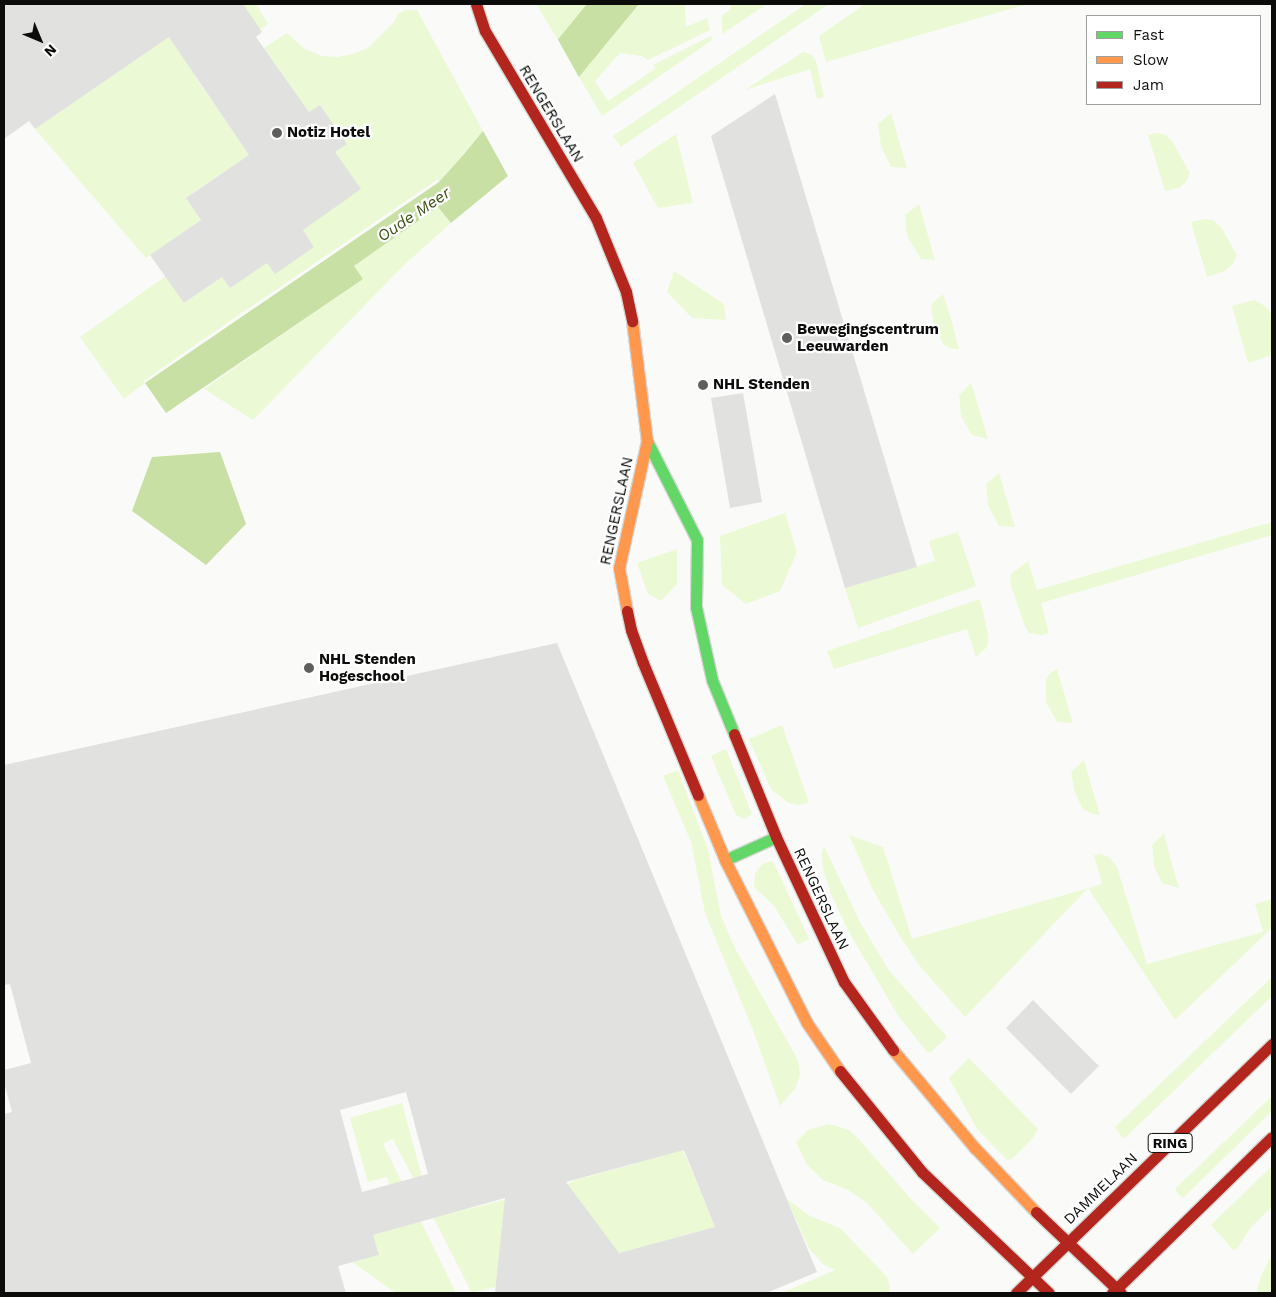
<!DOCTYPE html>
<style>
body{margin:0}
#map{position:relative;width:1276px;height:1297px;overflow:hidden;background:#fafbf8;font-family:"Work Sans",sans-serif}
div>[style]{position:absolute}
.green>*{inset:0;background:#ebf9d5}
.water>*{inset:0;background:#c8e0a3}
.pier>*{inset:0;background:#fafbf8}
.building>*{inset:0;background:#e1e1df}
.roads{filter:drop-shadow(1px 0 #d6d6d4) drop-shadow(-1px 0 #d6d6d4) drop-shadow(0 1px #d6d6d4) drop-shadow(0 -1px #d6d6d4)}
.fast>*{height:11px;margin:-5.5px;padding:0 5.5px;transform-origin:5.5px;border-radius:5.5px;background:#63d668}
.slow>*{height:11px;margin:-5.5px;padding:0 5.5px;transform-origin:5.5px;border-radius:5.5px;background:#ff974d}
.jam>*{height:11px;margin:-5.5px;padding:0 5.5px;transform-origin:5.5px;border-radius:5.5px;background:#b3261e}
.dots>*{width:14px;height:14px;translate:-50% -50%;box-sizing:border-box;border:2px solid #fff;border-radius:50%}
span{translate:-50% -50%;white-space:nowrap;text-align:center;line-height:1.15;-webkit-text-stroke:4.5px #fff;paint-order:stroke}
.shield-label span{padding:1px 4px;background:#fff;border:1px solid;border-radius:4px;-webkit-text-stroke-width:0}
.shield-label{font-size:14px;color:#0c0d0b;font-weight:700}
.street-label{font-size:15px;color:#0c0d0b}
.poi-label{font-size:15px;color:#0c0d0b;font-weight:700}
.left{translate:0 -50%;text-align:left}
.water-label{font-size:16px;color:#3c5015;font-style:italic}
.frame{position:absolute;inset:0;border:5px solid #0c0d0b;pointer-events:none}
.legend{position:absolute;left:1086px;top:15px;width:175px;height:90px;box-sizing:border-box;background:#fff;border:1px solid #9e9e9d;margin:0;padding:6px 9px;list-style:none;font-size:15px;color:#0c0d0b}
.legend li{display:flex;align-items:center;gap:10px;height:25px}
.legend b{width:25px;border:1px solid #9e9e9d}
.north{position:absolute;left:15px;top:15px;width:50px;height:50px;-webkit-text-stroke:4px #fff;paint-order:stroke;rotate:135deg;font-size:14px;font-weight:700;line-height:20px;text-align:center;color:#0c0d0b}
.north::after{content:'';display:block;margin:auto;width:18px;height:22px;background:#0c0d0b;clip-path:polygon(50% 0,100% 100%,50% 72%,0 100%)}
</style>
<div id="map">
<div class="green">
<i style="clip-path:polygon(215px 4px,256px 4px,268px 24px,228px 52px,202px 13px)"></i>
<i style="clip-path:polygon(536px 4px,587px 4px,558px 40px)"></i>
<i style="clip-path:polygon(639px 4px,685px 4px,686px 27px,707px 18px,710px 30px,648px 60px,642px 56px,620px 53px,595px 81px,608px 101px,656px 68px,653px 65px,711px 36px,712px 40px,602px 116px,579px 77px)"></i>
<i style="clip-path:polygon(732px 4px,767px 4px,722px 34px,722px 15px,729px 11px)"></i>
<i style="clip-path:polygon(806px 4px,829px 4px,621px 147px,613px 136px)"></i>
<i style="clip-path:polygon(865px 4px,1028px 4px,826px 62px,819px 36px)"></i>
<i style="clip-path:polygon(405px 10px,417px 10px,483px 131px,439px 182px,438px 179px,195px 345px,144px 381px,145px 383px,124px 399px,80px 337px,166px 276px,185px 303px,222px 277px,230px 288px,267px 263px,314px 247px,303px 230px,335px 152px,346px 144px,320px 105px,309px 112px,264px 48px,287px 33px,305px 49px,322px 56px,337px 57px,352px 54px,368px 48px,394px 22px,398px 14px)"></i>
<i style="clip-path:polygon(185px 26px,211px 64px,194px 75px,257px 166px,225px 171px,186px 198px,201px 220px,146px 258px,35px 129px)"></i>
<i style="clip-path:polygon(803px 52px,812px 55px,816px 61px,824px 97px,817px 99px,810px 69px,745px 90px)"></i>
<i style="clip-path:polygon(891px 113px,899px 141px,907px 168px,891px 167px,881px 146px,878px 124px)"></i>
<i style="clip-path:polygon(1157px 133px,1166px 135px,1172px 141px,1190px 173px,1186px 182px,1179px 188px,1165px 191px,1148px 135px)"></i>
<i style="clip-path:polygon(676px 134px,693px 203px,658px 208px,633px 163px)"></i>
<i style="clip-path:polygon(919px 204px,935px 260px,921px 259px,907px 236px,905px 215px)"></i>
<i style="clip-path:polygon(439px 207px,451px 223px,403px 266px,253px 420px,204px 389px,362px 279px,354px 266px)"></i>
<i style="clip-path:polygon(1205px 219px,1213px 220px,1221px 227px,1237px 255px,1233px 264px,1225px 271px,1207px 277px,1191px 222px)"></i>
<i style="clip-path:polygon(674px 271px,724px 304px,726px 320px,692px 318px,667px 292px)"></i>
<i style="clip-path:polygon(943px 294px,952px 322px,959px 349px,952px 349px,944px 345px,934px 326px,931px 305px)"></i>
<i style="clip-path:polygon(1254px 300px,1267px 307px,1272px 316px,1272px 355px,1248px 363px,1232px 306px)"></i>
<i style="clip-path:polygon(971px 383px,988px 439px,972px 435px,961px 416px,959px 395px)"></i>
<i style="clip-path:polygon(999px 473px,1015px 527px,999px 526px,988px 505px,986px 484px)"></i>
<i style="clip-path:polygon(785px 513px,797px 552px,780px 591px,746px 604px,722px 585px,720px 536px)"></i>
<i style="clip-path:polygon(1272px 522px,1272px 535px,1041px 603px,1049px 633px,1042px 635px,1029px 633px,1025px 626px,1010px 583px,1011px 574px,1028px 561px,1037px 590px)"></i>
<i style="clip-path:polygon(958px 532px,976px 586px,858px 628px,845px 588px,935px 561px,929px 541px)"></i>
<i style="clip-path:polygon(677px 549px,677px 584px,661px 601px,648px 594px,637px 563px)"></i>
<i style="clip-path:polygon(980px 599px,988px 634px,988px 646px,976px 657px,967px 629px,834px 669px,827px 651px)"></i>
<i style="clip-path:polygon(1057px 669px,1073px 723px,1057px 722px,1046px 702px,1046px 680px,1050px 673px)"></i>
<i style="clip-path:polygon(782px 725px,809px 803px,797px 805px,787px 802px,771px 789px,749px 739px)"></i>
<i style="clip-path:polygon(726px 749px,752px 814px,745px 819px,736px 815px,711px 756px)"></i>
<i style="clip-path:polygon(1084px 760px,1092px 788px,1100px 815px,1092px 814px,1083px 809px,1075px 793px,1071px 772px)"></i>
<i style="clip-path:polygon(678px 770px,708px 850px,721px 916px,735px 948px,798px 1060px,800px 1075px,795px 1089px,780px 1106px,753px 1030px,705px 913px,691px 842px,663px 776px)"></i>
<i style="clip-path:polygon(1164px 833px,1171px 861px,1179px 888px,1162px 883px,1154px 866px,1152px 845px)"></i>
<i style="clip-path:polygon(849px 835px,883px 847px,912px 939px,1102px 884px,1094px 855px,1100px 854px,1109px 857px,1117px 867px,1147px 964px,1263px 932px,1255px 904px,1272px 899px,1272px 928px,1175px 1020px,1088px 888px,965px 1017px,919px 965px,901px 938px,873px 890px)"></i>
<i style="clip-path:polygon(824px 846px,860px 922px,888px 969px,947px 1037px,931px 1052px,927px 1052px,899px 1017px,850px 934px,831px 894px,823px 869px,822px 853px)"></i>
<i style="clip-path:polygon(770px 861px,774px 863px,809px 939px,798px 945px,774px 906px,754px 887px,755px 874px,761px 865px)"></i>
<i style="clip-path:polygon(1272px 977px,1272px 996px,1125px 1138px,1121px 1136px,1115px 1127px)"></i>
<i style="clip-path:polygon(635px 1033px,715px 1227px,472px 1293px,393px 1139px,383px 1144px,456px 1293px,396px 1293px,352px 1262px,379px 1255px,373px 1235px,401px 1227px,387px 1177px,368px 1182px,350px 1118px,402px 1103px,433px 1218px,568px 1184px,575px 1180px,638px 1163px)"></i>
<i style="clip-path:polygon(969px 1058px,1038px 1129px,1033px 1138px,1012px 1159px,1007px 1160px,977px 1129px,949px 1078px)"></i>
<i style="clip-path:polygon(1272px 1096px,1272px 1111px,1183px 1198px,1179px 1195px,1175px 1189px)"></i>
<i style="clip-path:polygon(829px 1124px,849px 1130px,858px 1138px,910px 1198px,940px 1228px,913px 1254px,866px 1202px,848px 1190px,823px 1180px,807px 1165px,796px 1142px,808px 1130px)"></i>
<i style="clip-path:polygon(1272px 1166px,1272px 1207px,1251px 1227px,1237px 1249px,1233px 1250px,1211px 1225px)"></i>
<i style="clip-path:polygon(787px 1199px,810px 1216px,840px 1228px,887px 1277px,890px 1286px,889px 1293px,782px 1293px,835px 1270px,823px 1264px,808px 1247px)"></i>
<i style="clip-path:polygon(1272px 1254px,1272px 1293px,1256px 1293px,1261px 1276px)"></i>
</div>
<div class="water">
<i style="clip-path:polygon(587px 4px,639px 4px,504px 168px,508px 176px,451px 223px,438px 207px,354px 266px,363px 279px,166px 413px,145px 383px,439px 182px,464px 154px)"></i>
<i style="clip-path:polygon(220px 452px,246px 524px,206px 565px,132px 511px,152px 457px)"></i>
</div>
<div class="pier">
<i style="clip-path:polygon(557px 38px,580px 79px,507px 169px,510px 174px,508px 176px,482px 129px)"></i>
</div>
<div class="building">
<i style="clip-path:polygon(4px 4px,243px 4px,262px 32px,256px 37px,309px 112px,320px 105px,347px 144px,335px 152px,361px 189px,303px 230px,314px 247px,275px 274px,267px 263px,230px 288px,222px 277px,184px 303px,150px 255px,201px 220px,186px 198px,249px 155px,169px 37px,35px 129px,29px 121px,4px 139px)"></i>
<i style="clip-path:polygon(775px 94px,917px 567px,845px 588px,711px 136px)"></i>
<i style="clip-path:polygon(743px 393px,762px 502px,730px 508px,711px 398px)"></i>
<i style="clip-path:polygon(evenodd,557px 643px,817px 1272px,766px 1293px,495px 1293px,505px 1198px,373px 1235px,379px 1255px,338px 1266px,346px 1293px,4px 1293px,4px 1114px,12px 1112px,4px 1082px,4px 1070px,31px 1063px,10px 984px,4px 985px,4px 765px,557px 643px,406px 1092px,428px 1174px,362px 1192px,340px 1110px,406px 1092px,557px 643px,684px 1150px,715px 1227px,619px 1253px,566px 1182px,684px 1150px)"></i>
<i style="clip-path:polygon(1033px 1000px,1099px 1066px,1071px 1094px,1006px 1028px)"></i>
</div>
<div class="roads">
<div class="fast">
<i style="left:647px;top:441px;width:111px;rotate:63.2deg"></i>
<i style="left:697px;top:540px;width:67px;rotate:90.9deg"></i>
<i style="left:696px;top:607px;width:75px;rotate:77.6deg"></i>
<i style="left:712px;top:680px;width:58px;rotate:67.8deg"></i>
<i style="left:725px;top:860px;width:56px;rotate:-24.3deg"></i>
</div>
<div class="slow">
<i style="left:627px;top:611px;width:44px;rotate:-100.5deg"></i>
<i style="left:619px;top:568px;width:130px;rotate:-77.6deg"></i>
<i style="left:647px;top:441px;width:121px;rotate:-97.1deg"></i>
<i style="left:698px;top:795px;width:70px;rotate:67.4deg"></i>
<i style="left:725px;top:860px;width:182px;rotate:63.3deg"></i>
<i style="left:807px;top:1023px;width:58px;rotate:55.5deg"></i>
<i style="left:893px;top:1050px;width:128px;rotate:50.1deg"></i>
<i style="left:975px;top:1148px;width:88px;rotate:46.4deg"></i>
</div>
<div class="jam">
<i style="left:476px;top:4px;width:28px;rotate:72deg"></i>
<i style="left:485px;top:31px;width:217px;rotate:59.3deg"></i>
<i style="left:596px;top:218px;width:80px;rotate:67.9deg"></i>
<i style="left:626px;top:292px;width:30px;rotate:78deg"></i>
<i style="left:627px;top:611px;width:19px;rotate:78deg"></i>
<i style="left:631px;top:630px;width:35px;rotate:70deg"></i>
<i style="left:643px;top:663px;width:143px;rotate:67.4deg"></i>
<i style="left:734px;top:734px;width:111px;rotate:67.8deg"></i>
<i style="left:776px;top:837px;width:160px;rotate:64.9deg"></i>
<i style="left:844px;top:982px;width:84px;rotate:54.2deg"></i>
<i style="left:840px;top:1071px;width:130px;rotate:50.9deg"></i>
<i style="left:922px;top:1172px;width:175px;rotate:43.6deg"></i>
<i style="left:1036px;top:1212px;width:117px;rotate:43.6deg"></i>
<i style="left:1016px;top:1293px;width:357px;rotate:-44.2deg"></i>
<i style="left:1112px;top:1293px;width:223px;rotate:-44.3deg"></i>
</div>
</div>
<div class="dots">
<i style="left:277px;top:133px;background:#5f605e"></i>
<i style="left:787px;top:338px;background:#5f605e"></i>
<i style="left:703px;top:385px;background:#5f605e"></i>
<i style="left:309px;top:668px;background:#5f605e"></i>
</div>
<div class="shield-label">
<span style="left:1170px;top:1143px">RING</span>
</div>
<div class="street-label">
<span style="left:551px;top:114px;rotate:59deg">RENGERSLAAN</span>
<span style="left:617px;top:511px;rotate:-78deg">RENGERSLAAN</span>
<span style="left:821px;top:899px;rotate:65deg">RENGERSLAAN</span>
<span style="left:1101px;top:1189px;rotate:-44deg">DAMMELAAN</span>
</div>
<div class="poi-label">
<span class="left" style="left:287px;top:133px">Notiz Hotel</span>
<span class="left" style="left:797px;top:338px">Bewegingscentrum<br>Leeuwarden</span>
<span class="left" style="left:713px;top:385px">NHL Stenden</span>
<span class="left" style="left:319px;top:668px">NHL Stenden<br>Hogeschool</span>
</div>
<div class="water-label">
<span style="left:414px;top:215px;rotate:-34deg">Oude Meer</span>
</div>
<div class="frame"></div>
<ul class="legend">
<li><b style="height:6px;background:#63d668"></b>Fast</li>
<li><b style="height:6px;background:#ff974d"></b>Slow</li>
<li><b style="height:6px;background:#b3261e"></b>Jam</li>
</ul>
<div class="north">N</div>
</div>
